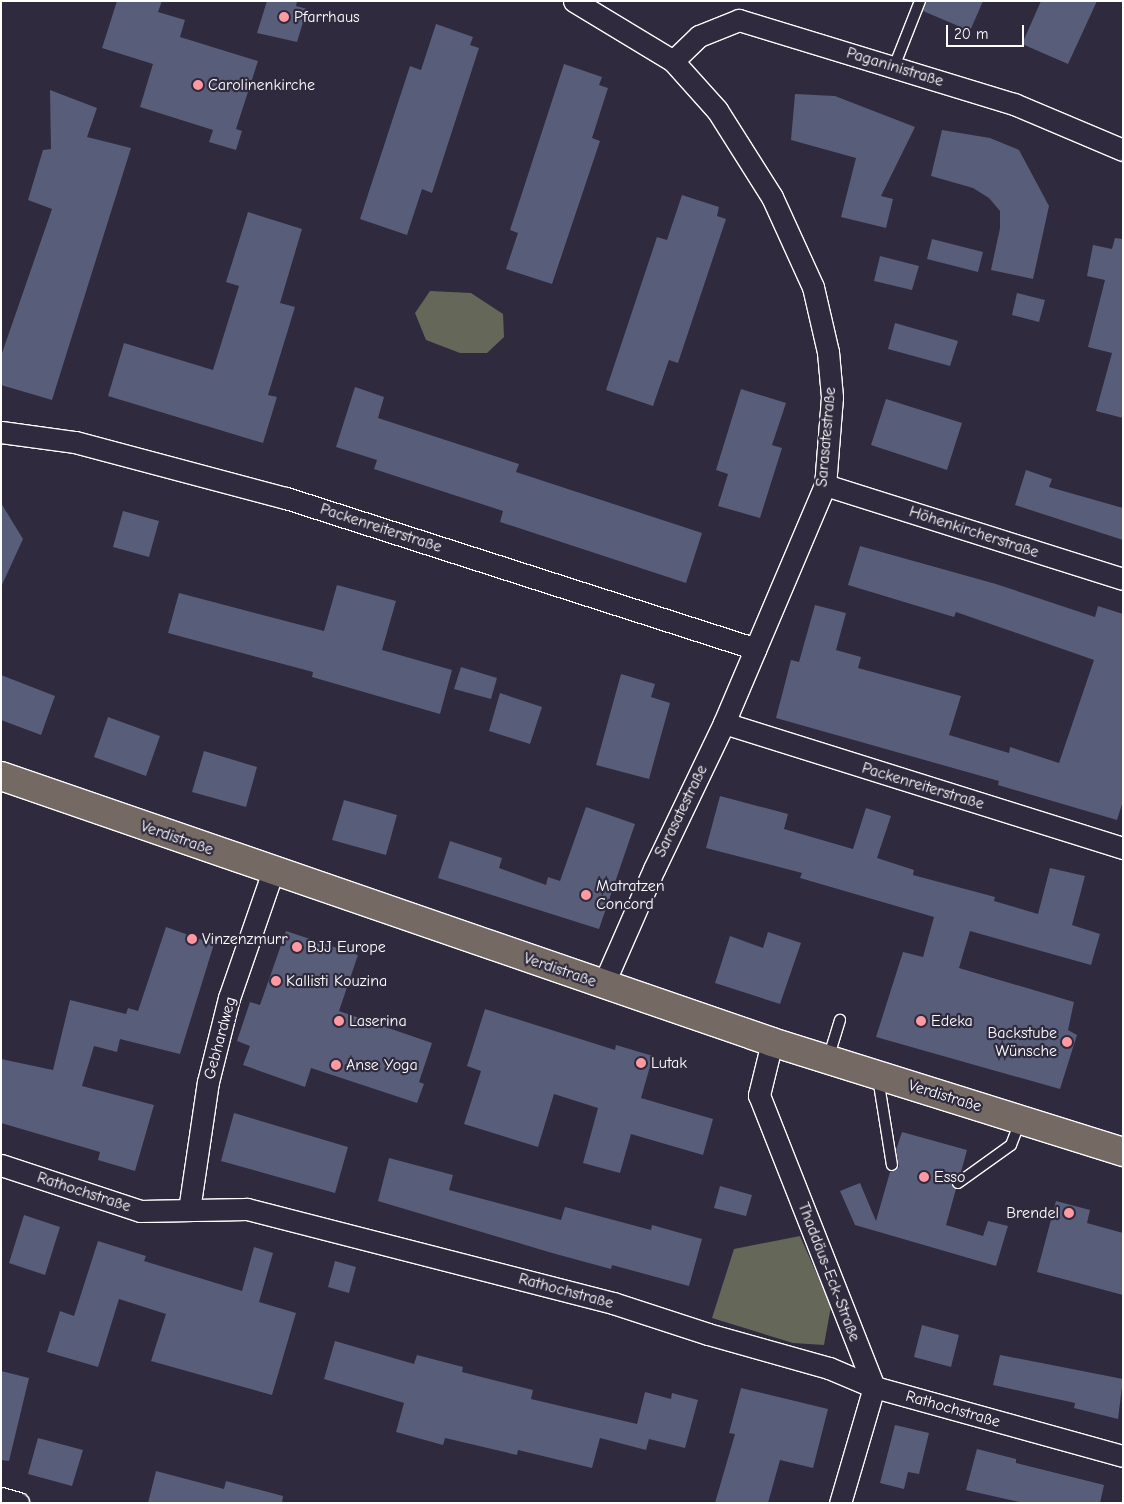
<!DOCTYPE html>
<meta charset="utf-8">
<style>
body{margin:0}
#map{position:relative;width:1124px;height:1504px;overflow:hidden;background:#2f2a3d;font-family:"Comic Neue",sans-serif}
div>[style]{position:absolute}
.green>*{inset:0;background:#656759}
.building>*{inset:0;background:#585d79}
.roads{filter:drop-shadow(1px 0 #fff) drop-shadow(-1px 0 #fff) drop-shadow(0 1px #fff) drop-shadow(0 -1px #fff)}
.lane>*{height:10px;margin:-5px;padding:0 5px;transform-origin:5px;border-radius:5px;background:#2f2a3d}
.street>*{height:21px;margin:-10.5px;padding:0 10.5px;transform-origin:10.5px;border-radius:10.5px;background:#2f2a3d}
.primary>*{height:28px;margin:-14px;padding:0 14px;transform-origin:14px;border-radius:14px;background:#756964}
.dots>*{width:14px;height:14px;translate:-50% -50%;box-sizing:border-box;border:2px solid #2f2a3d;border-radius:50%}
span{translate:-50% -50%;white-space:nowrap;text-align:center;line-height:1.15;-webkit-text-stroke:4.5px #2f2a3d;paint-order:stroke}
.poi-label{font-size:16px;color:#fff}
.left{translate:0 -50%;text-align:left}
.right{translate:-100% -50%;text-align:right}
.street-label{font-size:16px;color:#fff}
.frame{position:absolute;inset:0;border:2px solid #fff;pointer-events:none}
.scale{position:absolute;left:946px;top:25px;width:78px;height:22px;box-sizing:border-box;border:2px solid #fff;border-top:0;padding-left:6px;font-size:15px;line-height:18px;white-space:nowrap;color:#fff;-webkit-text-stroke:4px #2f2a3d;paint-order:stroke}
</style>
<div id="map">
<div class="green">
<i style="clip-path:polygon(430px 291px,471px 293px,503px 314px,504px 337px,487px 353px,460px 353px,426px 340px,415px 313px)"></i>
<i style="clip-path:polygon(800px 1236px,831px 1306px,824px 1345px,793px 1343px,712px 1318px,734px 1249px)"></i>
</div>
<div class="building">
<i style="clip-path:polygon(117px 1px,162px 1px,158px 12px,185px 20px,180px 37px,258px 61px,236px 129px,242px 131px,236px 150px,209px 142px,213px 130px,140px 107px,153px 64px,102px 48px)"></i>
<i style="clip-path:polygon(267px 1px,297px 1px,296px 6px,307px 9px,297px 42px,257px 33px)"></i>
<i style="clip-path:polygon(927px 1px,983px 1px,970px 31px,923px 11px)"></i>
<i style="clip-path:polygon(1041px 1px,1097px 1px,1068px 64px,1022px 44px)"></i>
<i style="clip-path:polygon(436px 24px,473px 37px,470px 45px,479px 48px,432px 193px,422px 189px,407px 235px,360px 219px,410px 66px,421px 70px)"></i>
<i style="clip-path:polygon(564px 64px,602px 77px,599px 85px,608px 88px,592px 138px,600px 141px,552px 284px,506px 269px,518px 233px,510px 230px)"></i>
<i style="clip-path:polygon(50px 90px,97px 108px,87px 137px,131px 148px,52px 400px,1px 385px,1px 356px,52px 209px,28px 200px,43px 150px,51px 149px)"></i>
<i style="clip-path:polygon(795px 94px,835px 96px,915px 127px,881px 196px,893px 199px,886px 228px,841px 217px,856px 158px,791px 140px)"></i>
<i style="clip-path:polygon(942px 130px,990px 138px,1019px 150px,1049px 206px,1033px 279px,991px 270px,1000px 228px,1000px 211px,989px 198px,973px 188px,931px 176px)"></i>
<i style="clip-path:polygon(682px 195px,719px 207px,717px 216px,726px 219px,678px 363px,669px 360px,653px 406px,606px 390px,657px 237px,667px 240px)"></i>
<i style="clip-path:polygon(248px 212px,302px 229px,280px 303px,295px 307px,268px 395px,277px 397px,263px 443px,108px 396px,124px 343px,213px 370px,239px 286px,226px 282px)"></i>
<i style="clip-path:polygon(1115px 238px,1123px 239px,1123px 418px,1096px 411px,1112px 353px,1088px 347px,1105px 280px,1087px 276px,1093px 245px,1112px 249px)"></i>
<i style="clip-path:polygon(932px 239px,983px 252px,978px 272px,927px 259px)"></i>
<i style="clip-path:polygon(880px 256px,919px 266px,912px 290px,874px 281px)"></i>
<i style="clip-path:polygon(1017px 293px,1045px 300px,1039px 322px,1012px 315px)"></i>
<i style="clip-path:polygon(895px 323px,958px 341px,950px 366px,888px 349px)"></i>
<i style="clip-path:polygon(355px 387px,384px 397px,378px 418px,519px 464px,516px 472px,702px 533px,686px 583px,500px 522px,503px 511px,374px 469px,377px 460px,336px 447px)"></i>
<i style="clip-path:polygon(741px 389px,786px 403px,772px 445px,782px 448px,760px 518px,718px 506px,728px 474px,716px 470px)"></i>
<i style="clip-path:polygon(886px 399px,962px 423px,947px 470px,871px 445px)"></i>
<i style="clip-path:polygon(1026px 470px,1052px 479px,1049px 487px,1123px 508px,1123px 540px,1015px 505px)"></i>
<i style="clip-path:polygon(1px 503px,23px 539px,1px 587px)"></i>
<i style="clip-path:polygon(123px 511px,159px 521px,149px 557px,113px 547px)"></i>
<i style="clip-path:polygon(860px 546px,996px 584px,1095px 617px,1098px 606px,1123px 614px,1123px 801px,1117px 820px,998px 785px,999px 781px,776px 718px,791px 660px,799px 662px,815px 605px,846px 613px,836px 650px,861px 657px,858px 668px,961px 696px,949px 735px,1009px 753px,1010px 747px,1059px 763px,1094px 660px,956px 612px,954px 617px,848px 585px)"></i>
<i style="clip-path:polygon(337px 585px,396px 601px,382px 650px,452px 670px,440px 714px,312px 677px,313px 672px,168px 633px,179px 593px,324px 631px)"></i>
<i style="clip-path:polygon(461px 667px,497px 678px,491px 699px,454px 689px)"></i>
<i style="clip-path:polygon(621px 674px,655px 684px,651px 697px,670px 703px,649px 779px,596px 765px)"></i>
<i style="clip-path:polygon(1px 675px,55px 696px,41px 735px,1px 720px)"></i>
<i style="clip-path:polygon(500px 693px,542px 707px,530px 744px,489px 731px)"></i>
<i style="clip-path:polygon(108px 717px,160px 736px,146px 776px,94px 757px)"></i>
<i style="clip-path:polygon(204px 751px,257px 767px,246px 807px,192px 792px)"></i>
<i style="clip-path:polygon(720px 796px,788px 814px,784px 829px,853px 849px,866px 808px,891px 816px,877px 858px,914px 870px,913px 875px,995px 897px,994px 901px,1038px 914px,1050px 868px,1085px 876px,1072px 925px,1100px 934px,1091px 965px,970px 931px,959px 968px,1074px 1002px,1068px 1030px,1077px 1035px,1060px 1089px,876px 1037px,903px 952px,923px 957px,934px 917px,800px 878px,802px 873px,706px 848px)"></i>
<i style="clip-path:polygon(344px 800px,397px 815px,386px 855px,332px 840px)"></i>
<i style="clip-path:polygon(586px 807px,635px 824px,599px 929px,438px 878px,450px 841px,502px 858px,499px 868px,546px 885px,548px 877px,560px 881px)"></i>
<i style="clip-path:polygon(166px 927px,214px 944px,180px 1054px,120px 1039px,117px 1052px,94px 1046px,82px 1086px,154px 1105px,135px 1171px,98px 1160px,100px 1152px,1px 1123px,1px 1059px,53px 1070px,70px 1000px,126px 1014px,128px 1008px,138px 1011px)"></i>
<i style="clip-path:polygon(286px 931px,358px 955px,339px 1011px,432px 1043px,419px 1082px,424px 1084px,417px 1103px,311px 1068px,305px 1087px,243px 1065px,250px 1046px,237px 1041px,250px 1002px,260px 1005px)"></i>
<i style="clip-path:polygon(768px 932px,801px 943px,780px 1004px,715px 983px,730px 936px,763px 948px)"></i>
<i style="clip-path:polygon(485px 1009px,615px 1050px,616px 1045px,653px 1056px,641px 1098px,713px 1119px,703px 1155px,631px 1134px,620px 1173px,583px 1163px,598px 1108px,554px 1094px,538px 1147px,464px 1124px,481px 1071px,467px 1066px)"></i>
<i style="clip-path:polygon(234px 1113px,348px 1147px,335px 1193px,221px 1161px)"></i>
<i style="clip-path:polygon(902px 1132px,967px 1150px,961px 1172px,952px 1181px,956px 1189px,946px 1225px,983px 1236px,988px 1221px,1008px 1226px,996px 1266px,855px 1225px,840px 1191px,860px 1183px,876px 1221px,890px 1172px,899px 1167px,896px 1150px)"></i>
<i style="clip-path:polygon(389px 1158px,453px 1175px,449px 1190px,561px 1220px,565px 1207px,651px 1230px,652px 1225px,702px 1239px,689px 1286px,612px 1265px,611px 1269px,552px 1253px,378px 1201px)"></i>
<i style="clip-path:polygon(720px 1186px,752px 1195px,746px 1216px,714px 1208px)"></i>
<i style="clip-path:polygon(1056px 1201px,1090px 1210px,1087px 1223px,1123px 1233px,1123px 1295px,1037px 1272px)"></i>
<i style="clip-path:polygon(24px 1215px,60px 1227px,45px 1275px,9px 1263px)"></i>
<i style="clip-path:polygon(98px 1241px,146px 1256px,144px 1261px,242px 1291px,254px 1247px,273px 1253px,259px 1302px,296px 1313px,272px 1395px,151px 1361px,166px 1314px,119px 1299px,98px 1367px,47px 1352px,60px 1311px,74px 1316px)"></i>
<i style="clip-path:polygon(335px 1261px,356px 1267px,349px 1293px,328px 1287px)"></i>
<i style="clip-path:polygon(922px 1325px,959px 1335px,951px 1367px,914px 1357px)"></i>
<i style="clip-path:polygon(335px 1341px,414px 1364px,417px 1355px,463px 1367px,462px 1372px,533px 1390px,531px 1399px,637px 1424px,645px 1392px,671px 1399px,672px 1393px,698px 1400px,685px 1448px,649px 1439px,646px 1450px,600px 1438px,592px 1468px,518px 1450px,517px 1455px,445px 1438px,443px 1445px,396px 1432px,404px 1403px,324px 1379px)"></i>
<i style="clip-path:polygon(1000px 1355px,1123px 1379px,1118px 1419px,1074px 1408px,1075px 1403px,993px 1385px)"></i>
<i style="clip-path:polygon(1px 1371px,29px 1378px,9px 1461px,1px 1460px)"></i>
<i style="clip-path:polygon(741px 1388px,828px 1409px,813px 1468px,780px 1460px,768px 1503px,715px 1503px,735px 1434px,729px 1433px)"></i>
<i style="clip-path:polygon(895px 1425px,929px 1433px,919px 1474px,908px 1472px,904px 1489px,880px 1483px)"></i>
<i style="clip-path:polygon(38px 1438px,83px 1450px,72px 1486px,28px 1474px)"></i>
<i style="clip-path:polygon(977px 1449px,1016px 1459px,1016px 1463px,1104px 1485px,1100px 1503px,1024px 1503px,966px 1490px)"></i>
<i style="clip-path:polygon(156px 1471px,224px 1489px,226px 1481px,283px 1496px,282px 1503px,148px 1503px)"></i>
</div>
<div class="roads">
<div class="lane">
<i style="left:894px;top:67px;width:71px;rotate:-68.5deg"></i>
<i style="left:828px;top:1059px;width:41px;rotate:-72.9deg"></i>
<i style="left:878px;top:1078px;width:88px;rotate:80.9deg"></i>
<i style="left:958px;top:1183px;width:65px;rotate:-35.6deg"></i>
<i style="left:1011px;top:1145px;width:26px;rotate:-69deg"></i>
</div>
<div class="street">
<i style="left:574px;top:1px;width:116px;rotate:31.2deg"></i>
<i style="left:673px;top:61px;width:66px;rotate:48.1deg"></i>
<i style="left:717px;top:110px;width:103px;rotate:57.7deg"></i>
<i style="left:772px;top:197px;width:99px;rotate:65.5deg"></i>
<i style="left:813px;top:287px;width:67px;rotate:77deg"></i>
<i style="left:828px;top:352px;width:45px;rotate:84.9deg"></i>
<i style="left:832px;top:397px;width:88px;rotate:94.5deg"></i>
<i style="left:825px;top:485px;width:259px;rotate:113deg"></i>
<i style="left:724px;top:723px;width:162px;rotate:115.6deg"></i>
<i style="left:654px;top:869px;width:127px;rotate:113.7deg"></i>
<i style="left:673px;top:61px;width:36px;rotate:-44deg"></i>
<i style="left:699px;top:36px;width:43px;rotate:-21.8deg"></i>
<i style="left:739px;top:20px;width:288px;rotate:17deg"></i>
<i style="left:1014px;top:104px;width:118px;rotate:22.9deg"></i>
<i style="left:1px;top:432px;width:75px;rotate:7.7deg"></i>
<i style="left:75px;top:442px;width:218px;rotate:14.9deg"></i>
<i style="left:286px;top:498px;width:493px;rotate:17.8deg"></i>
<i style="left:825px;top:485px;width:312px;rotate:17.5deg"></i>
<i style="left:724px;top:723px;width:418px;rotate:17.4deg"></i>
<i style="left:772px;top:1042px;width:55px;rotate:103.8deg"></i>
<i style="left:759px;top:1095px;width:314px;rotate:68.5deg"></i>
<i style="left:874px;top:1387px;width:121px;rotate:106.3deg"></i>
<i style="left:1px;top:1165px;width:146px;rotate:18.3deg"></i>
<i style="left:140px;top:1211px;width:107px;rotate:-1.1deg"></i>
<i style="left:247px;top:1209px;width:378px;rotate:14.4deg"></i>
<i style="left:613px;top:1303px;width:100px;rotate:18.1deg"></i>
<i style="left:708px;top:1334px;width:126px;rotate:15.7deg"></i>
<i style="left:829px;top:1368px;width:49px;rotate:22.9deg"></i>
<i style="left:874px;top:1387px;width:258px;rotate:15.5deg"></i>
<i style="left:189px;top:1210px;width:129px;rotate:-81.6deg"></i>
<i style="left:208px;top:1082px;width:87px;rotate:-76deg"></i>
<i style="left:229px;top:998px;width:134px;rotate:-70.9deg"></i>
<i style="left:1px;top:1498px;width:18px;rotate:16deg"></i>
</div>
<div class="primary">
<i style="left:1px;top:776px;width:816px;rotate:19.03deg"></i>
<i style="left:772px;top:1042px;width:368px;rotate:17.4deg"></i>
</div>
</div>
<div class="dots">
<i style="left:284px;top:17px;background:#ff9aa2"></i>
<i style="left:198px;top:85px;background:#ff9aa2"></i>
<i style="left:586px;top:895px;background:#ff9aa2"></i>
<i style="left:192px;top:939px;background:#ff9aa2"></i>
<i style="left:297px;top:947px;background:#ff9aa2"></i>
<i style="left:276px;top:981px;background:#ff9aa2"></i>
<i style="left:339px;top:1021px;background:#ff9aa2"></i>
<i style="left:921px;top:1021px;background:#ff9aa2"></i>
<i style="left:1067px;top:1042px;background:#ff9aa2"></i>
<i style="left:641px;top:1063px;background:#ff9aa2"></i>
<i style="left:336px;top:1065px;background:#ff9aa2"></i>
<i style="left:924px;top:1177px;background:#ff9aa2"></i>
<i style="left:1069px;top:1213px;background:#ff9aa2"></i>
</div>
<div class="poi-label">
<span class="left" style="left:294px;top:17px">Pfarrhaus</span>
<span class="left" style="left:208px;top:85px">Carolinenkirche</span>
<span class="left" style="left:596px;top:895px">Matratzen<br>Concord</span>
<span class="left" style="left:202px;top:939px">Vinzenzmurr</span>
<span class="left" style="left:307px;top:947px">BJJ Europe</span>
<span class="left" style="left:286px;top:981px">Kallisti Kouzina</span>
<span class="left" style="left:349px;top:1021px">Laserina</span>
<span class="left" style="left:931px;top:1021px">Edeka</span>
<span class="right" style="left:1057px;top:1042px">Backstube<br>Wünsche</span>
<span class="left" style="left:651px;top:1063px">Lutak</span>
<span class="left" style="left:346px;top:1065px">Anse Yoga</span>
<span class="left" style="left:934px;top:1177px">Esso</span>
<span class="right" style="left:1059px;top:1213px">Brendel</span>
</div>
<div class="street-label">
<span style="left:895px;top:67px;rotate:17deg">Paganinistraße</span>
<span style="left:826px;top:437px;rotate:-85deg">Sarasatestraße</span>
<span style="left:381px;top:528px;rotate:18deg">Packenreiterstraße</span>
<span style="left:974px;top:532px;rotate:18deg">Höhenkircherstraße</span>
<span style="left:923px;top:786px;rotate:17deg">Packenreiterstraße</span>
<span style="left:681px;top:811px;rotate:-64deg">Sarasatestraße</span>
<span style="left:177px;top:838px;rotate:19deg">Verdistraße</span>
<span style="left:560px;top:970px;rotate:19deg">Verdistraße</span>
<span style="left:220px;top:1038px;rotate:-75deg">Gebhardweg</span>
<span style="left:945px;top:1096px;rotate:17deg">Verdistraße</span>
<span style="left:84px;top:1192px;rotate:18deg">Rathochstraße</span>
<span style="left:829px;top:1272px;rotate:69deg">Thaddäus-Eck-Straße</span>
<span style="left:566px;top:1291px;rotate:15deg">Rathochstraße</span>
<span style="left:953px;top:1409px;rotate:16deg">Rathochstraße</span>
</div>
<div class="frame"></div>
<div class="scale">20 m</div>
</div>
